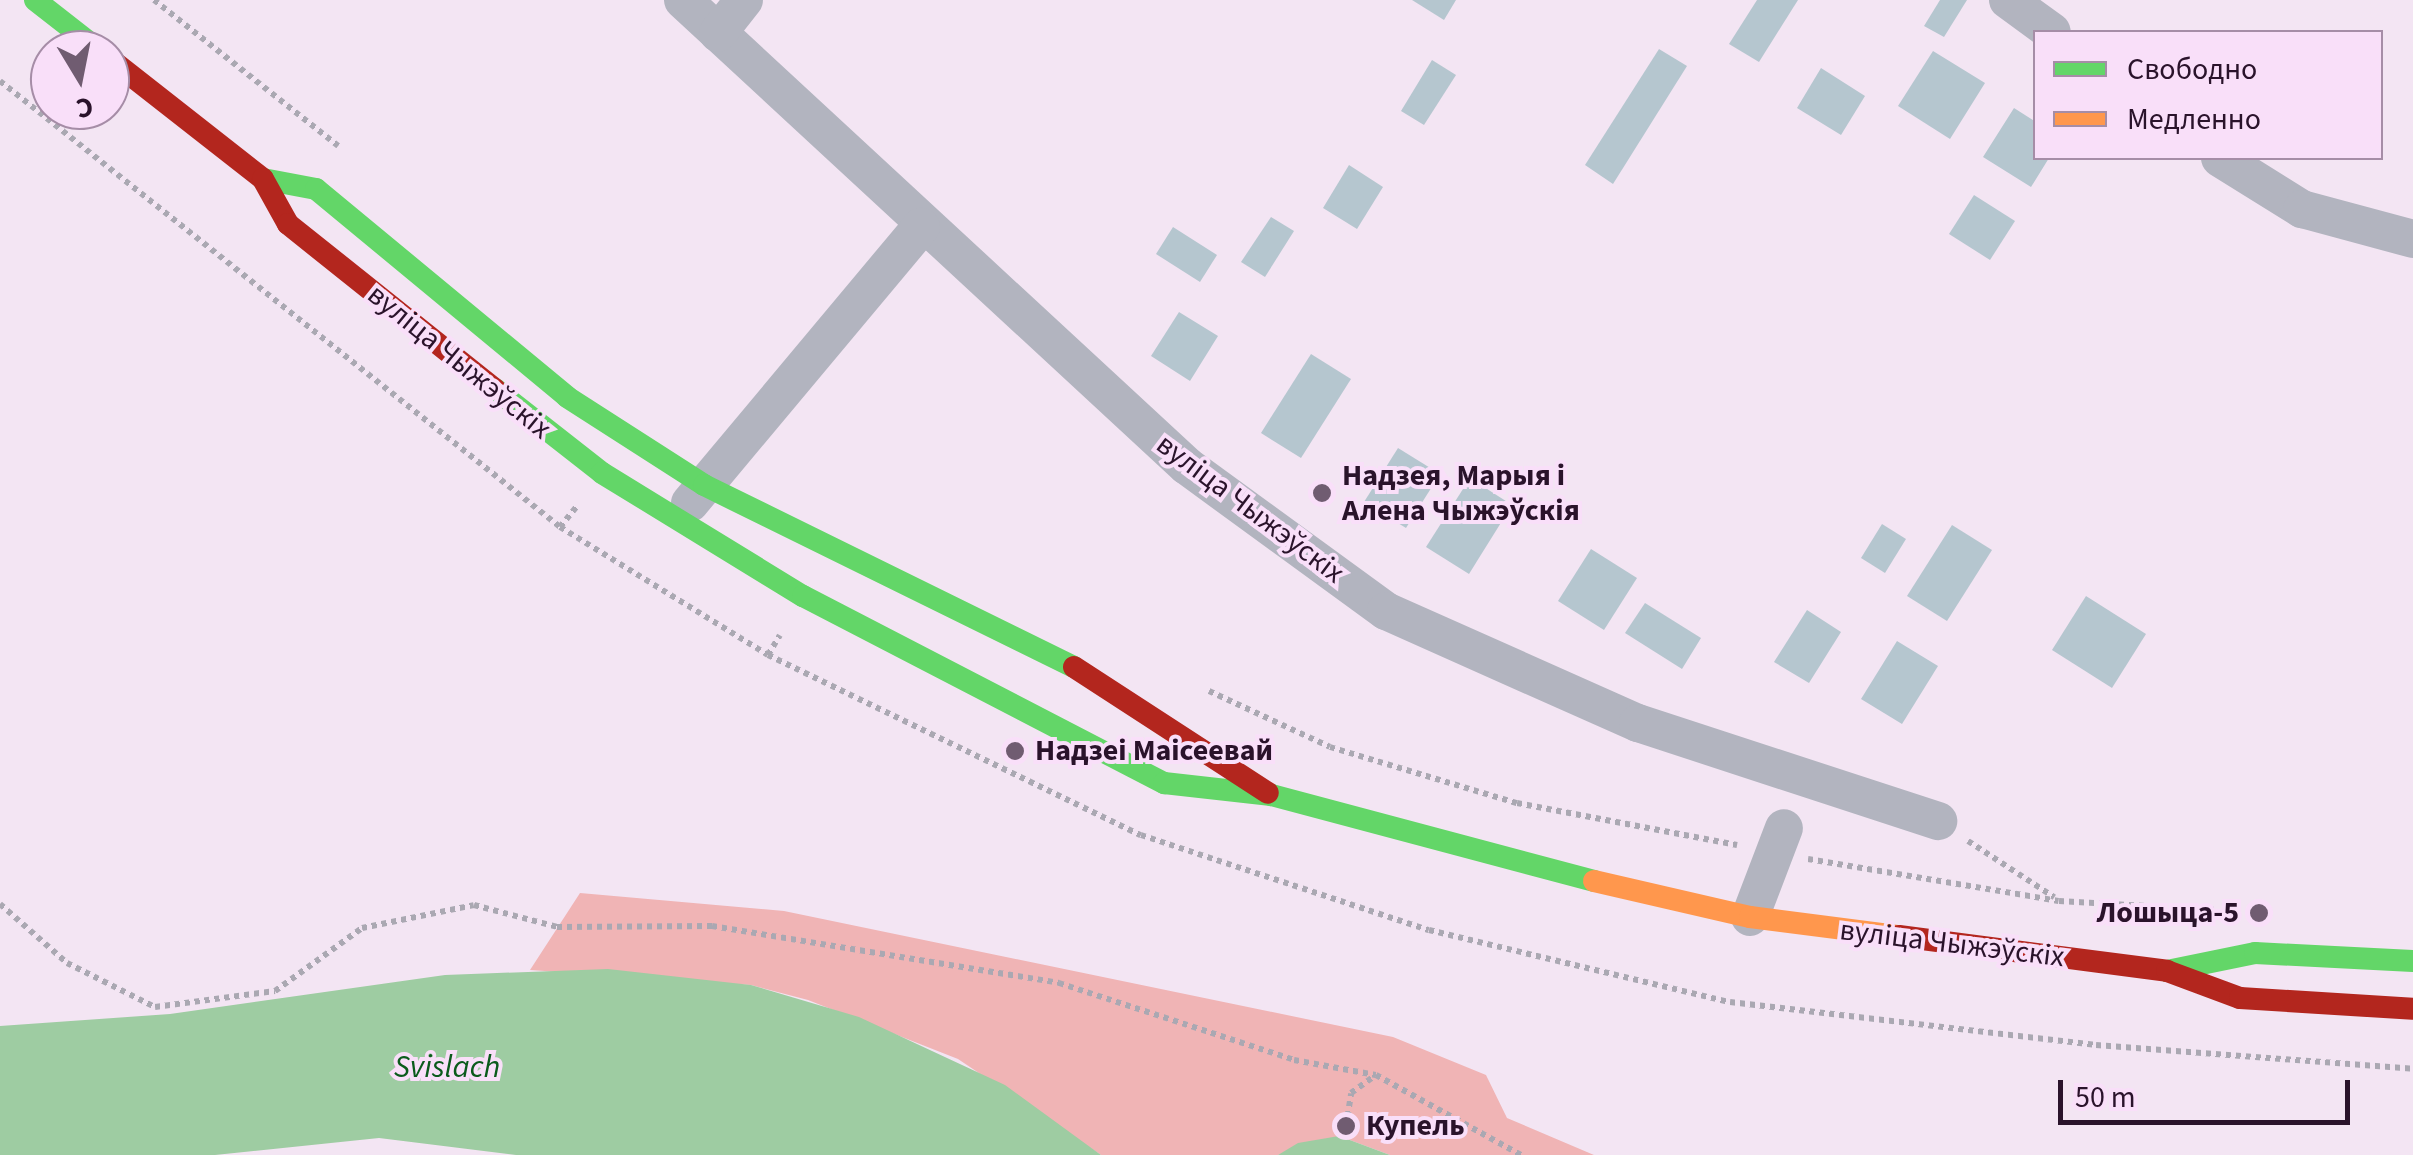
<!DOCTYPE html>
<meta charset="utf-8">
<style>
body{margin:0}
#map{position:relative;width:2413px;height:1155px;overflow:hidden;background:#f3e5f3;font-family:"Source Sans 3",sans-serif}
div>[style]{position:absolute}
.forest>*{inset:0;background:#f0b4b5}
.water>*{inset:0;background:#9ecca2}
.building>*{inset:0;background:#b5c6cf}
.path>*{height:6px;margin-top:-3px;transform-origin:0;background:repeating-linear-gradient(90deg,#aaa8b2 0 5px,transparent 0 10px)}
.street>*{height:38px;margin:-19px;padding:0 19px;transform-origin:19px;border-radius:19px;background:#b2b4bf}
.fast>*{height:22px;margin:-11px;padding:0 11px;transform-origin:11px;border-radius:11px;background:#63d668}
.slow>*{height:22px;margin:-11px;padding:0 11px;transform-origin:11px;border-radius:11px;background:#ff974d}
.jam>*{height:22px;margin:-11px;padding:0 11px;transform-origin:11px;border-radius:11px;background:#b3261e}
.dots>*{width:28px;height:28px;translate:-50% -50%;box-sizing:border-box;border:5px solid #f9dff9;border-radius:50%}
span{translate:-50% -50%;white-space:nowrap;text-align:center;line-height:1.15;-webkit-text-stroke:8px #f9dff9;paint-order:stroke}
.street-label{font-size:30px;color:#2a132b}
.poi-label{font-size:30px;color:#2a132b;font-weight:700}
.left{translate:0 -50%;text-align:left}
.right{translate:-100% -50%;text-align:right}
.water-label{font-size:32px;color:#0b5b1c;font-style:italic}
.legend{position:absolute;left:2033px;top:30px;width:350px;height:130px;box-sizing:border-box;background:#f9dff9;border:2px solid #a68da7;margin:0;padding:12px 18px;list-style:none;font-size:30px;color:#2a132b}
.legend li{display:flex;align-items:center;gap:20px;height:50px}
.legend b{width:50px;border:2px solid #a68da7}
.north{position:absolute;left:30px;top:30px;width:100px;height:100px;box-sizing:border-box;background:#f9dff9;border:2px solid #a68da7;border-radius:50%;rotate:170deg;font-size:28px;font-weight:700;line-height:40px;text-align:center;color:#2a132b}
.north::after{content:'';display:block;margin:auto;width:35px;height:45px;background:#705c71;clip-path:polygon(50% 0,100% 100%,50% 72%,0 100%)}
.scale{position:absolute;left:2058px;top:1080px;width:292px;height:45px;box-sizing:border-box;border:5px solid #2a132b;border-top:0;padding-left:12px;font-size:30px;line-height:35px;white-space:nowrap;color:#2a132b;-webkit-text-stroke:8px #f9dff9;paint-order:stroke}
</style>
<div id="map">
<div class="forest">
<i style="clip-path:polygon(580px 893px,784px 911px,1393px 1037px,1486px 1075px,1507px 1118px,1594px 1155px,1390px 1155px,1339px 1136px,1278px 1155px,1101px 1155px,958px 1059px,808px 1000px,751px 985px,530px 970px)"></i>
</div>
<div class="water">
<i style="clip-path:polygon(608px 969px,751px 985px,859px 1017px,1005px 1085px,1101px 1155px,516px 1155px,379px 1138px,215px 1155px,0 1155px,0 1026px,170px 1014px,445px 975px)"></i>
<i style="clip-path:polygon(1339px 1136px,1390px 1155px,1278px 1155px,1298px 1143px)"></i>
</div>
<div class="building">
<i style="clip-path:polygon(1412px 0,1456px 0,1444px 20px)"></i>
<i style="clip-path:polygon(1757px 0,1798px 0,1759px 62px,1729px 44px)"></i>
<i style="clip-path:polygon(1940px 0,1967px 0,1944px 37px,1924px 26px)"></i>
<i style="clip-path:polygon(1659px 49px,1687px 66px,1613px 184px,1585px 165px)"></i>
<i style="clip-path:polygon(1933px 51px,1985px 83px,1950px 139px,1898px 106px)"></i>
<i style="clip-path:polygon(1432px 60px,1456px 75px,1424px 125px,1401px 111px)"></i>
<i style="clip-path:polygon(1821px 68px,1865px 96px,1841px 135px,1797px 108px)"></i>
<i style="clip-path:polygon(2014px 108px,2036px 122px,2036px 158px,2049px 158px,2031px 187px,1983px 157px)"></i>
<i style="clip-path:polygon(1349px 165px,1383px 187px,1357px 229px,1323px 208px)"></i>
<i style="clip-path:polygon(1974px 195px,2015px 221px,1990px 260px,1949px 234px)"></i>
<i style="clip-path:polygon(1271px 217px,1294px 231px,1265px 277px,1241px 262px)"></i>
<i style="clip-path:polygon(1173px 227px,1217px 255px,1200px 282px,1156px 254px)"></i>
<i style="clip-path:polygon(1179px 312px,1218px 336px,1190px 381px,1151px 356px)"></i>
<i style="clip-path:polygon(1311px 354px,1351px 379px,1301px 458px,1261px 433px)"></i>
<i style="clip-path:polygon(1398px 448px,1440px 474px,1406px 528px,1364px 502px)"></i>
<i style="clip-path:polygon(1470px 478px,1512px 505px,1469px 574px,1426px 547px)"></i>
<i style="clip-path:polygon(1882px 524px,1906px 539px,1885px 573px,1861px 558px)"></i>
<i style="clip-path:polygon(1952px 525px,1992px 550px,1947px 621px,1907px 596px)"></i>
<i style="clip-path:polygon(1591px 549px,1637px 578px,1604px 630px,1558px 601px)"></i>
<i style="clip-path:polygon(2086px 596px,2146px 634px,2112px 688px,2052px 650px)"></i>
<i style="clip-path:polygon(1645px 603px,1701px 638px,1682px 669px,1625px 633px)"></i>
<i style="clip-path:polygon(1807px 610px,1841px 632px,1809px 683px,1774px 662px)"></i>
<i style="clip-path:polygon(1897px 641px,1938px 666px,1902px 724px,1861px 699px)"></i>
</div>
<div class="path">
<i style="left:154px;top:0;width:235px;rotate:38.4deg"></i>
<i style="left:0;top:81px;width:716px;rotate:38.53deg"></i>
<i style="left:560px;top:527px;width:244px;rotate:31.6deg"></i>
<i style="left:768px;top:655px;width:414px;rotate:25.8deg"></i>
<i style="left:1141px;top:835px;width:303px;rotate:18.3deg"></i>
<i style="left:1429px;top:930px;width:309px;rotate:13.5deg"></i>
<i style="left:1730px;top:1002px;width:369px;rotate:6.7deg"></i>
<i style="left:2096px;top:1045px;width:318px;rotate:4.3deg"></i>
<i style="left:560px;top:527px;width:26px;rotate:-51deg"></i>
<i style="left:768px;top:655px;width:23px;rotate:-59deg"></i>
<i style="left:1209px;top:691px;width:133px;rotate:24.8deg"></i>
<i style="left:1330px;top:747px;width:195px;rotate:16.7deg"></i>
<i style="left:1517px;top:803px;width:224px;rotate:10.8deg"></i>
<i style="left:1968px;top:841px;width:103px;rotate:33.1deg"></i>
<i style="left:1808px;top:859px;width:254px;rotate:9.5deg"></i>
<i style="left:2059px;top:901px;width:158px;rotate:3.3deg"></i>
<i style="left:0;top:904px;width:89px;rotate:41.4deg"></i>
<i style="left:67px;top:963px;width:98px;rotate:26.6deg"></i>
<i style="left:155px;top:1007px;width:121px;rotate:-7.6deg"></i>
<i style="left:275px;top:991px;width:107px;rotate:-35.9deg"></i>
<i style="left:362px;top:928px;width:114px;rotate:-11.6deg"></i>
<i style="left:474px;top:905px;width:86px;rotate:14.8deg"></i>
<i style="left:557px;top:927px;width:155px;rotate:-0.4deg"></i>
<i style="left:712px;top:926px;width:352px;rotate:9.3deg"></i>
<i style="left:1059px;top:983px;width:247px;rotate:18.1deg"></i>
<i style="left:1294px;top:1060px;width:83px;rotate:10.4deg"></i>
<i style="left:1346px;top:1126px;width:33px;rotate:-81deg"></i>
<i style="left:1351px;top:1093px;width:31px;rotate:-36deg"></i>
<i style="left:1376px;top:1075px;width:166px;rotate:28.9deg"></i>
</div>
<div class="street">
<i style="left:683px;top:0;width:686px;rotate:42.76deg"></i>
<i style="left:1187px;top:466px;width:246px;rotate:36.1deg"></i>
<i style="left:1386px;top:611px;width:276px;rotate:24deg"></i>
<i style="left:1638px;top:723px;width:316px;rotate:18.1deg"></i>
<i style="left:2008px;top:0;width:54px;rotate:36deg"></i>
<i style="left:718px;top:33px;width:42px;rotate:-51.8deg"></i>
<i style="left:2220px;top:158px;width:97px;rotate:31.9deg"></i>
<i style="left:2302px;top:209px;width:115px;rotate:15.1deg"></i>
<i style="left:690px;top:503px;width:360px;rotate:-50.1deg"></i>
<i style="left:1750px;top:917px;width:95px;rotate:-69.1deg"></i>
</div>
<div class="fast">
<i style="left:35px;top:0;width:81px;rotate:38deg"></i>
<i style="left:263px;top:179px;width:54px;rotate:10.7deg"></i>
<i style="left:316px;top:189px;width:326px;rotate:39.6deg"></i>
<i style="left:567px;top:397px;width:163px;rotate:32.7deg"></i>
<i style="left:704px;top:485px;width:412px;rotate:26.2deg"></i>
<i style="left:495px;top:389px;width:136px;rotate:38.1deg"></i>
<i style="left:602px;top:473px;width:236px;rotate:31.5deg"></i>
<i style="left:803px;top:596px;width:407px;rotate:27.4deg"></i>
<i style="left:1164px;top:783px;width:108px;rotate:6.4deg"></i>
<i style="left:1271px;top:795px;width:334px;rotate:14.9deg"></i>
<i style="left:2167px;top:971px;width:90px;rotate:-11.6deg"></i>
<i style="left:2255px;top:953px;width:158px;rotate:2.9deg"></i>
</div>
<div class="slow">
<i style="left:1594px;top:881px;width:160px;rotate:13deg"></i>
<i style="left:1750px;top:917px;width:150px;rotate:7.3deg"></i>
</div>
<div class="jam">
<i style="left:110px;top:59px;width:194px;rotate:38.1deg"></i>
<i style="left:263px;top:179px;width:51px;rotate:60.9deg"></i>
<i style="left:288px;top:224px;width:265px;rotate:38.6deg"></i>
<i style="left:1074px;top:667px;width:231px;rotate:33deg"></i>
<i style="left:1899px;top:936px;width:270px;rotate:7.4deg"></i>
<i style="left:2167px;top:971px;width:78px;rotate:20.3deg"></i>
<i style="left:2240px;top:998px;width:173px;rotate:3.6deg"></i>
</div>
<div class="dots">
<i style="left:1322px;top:493px;background:#705c71"></i>
<i style="left:1015px;top:751px;background:#705c71"></i>
<i style="left:2259px;top:913px;background:#705c71"></i>
<i style="left:1346px;top:1126px;background:#705c71"></i>
</div>
<div class="street-label">
<span style="left:459px;top:362px;rotate:39deg">вуліца Чыжэўскіх</span>
<span style="left:1250px;top:509px;rotate:37deg">вуліца Чыжэўскіх</span>
<span style="left:1952px;top:944px;rotate:7deg">вуліца Чыжэўскіх</span>
</div>
<div class="poi-label">
<span class="left" style="left:1342px;top:493px">Надзея, Марыя і<br>Алена Чыжэўскія</span>
<span class="left" style="left:1035px;top:751px">Надзеі Маісеевай</span>
<span class="right" style="left:2239px;top:913px">Лошыца-5</span>
<span class="left" style="left:1366px;top:1126px">Купель</span>
</div>
<div class="water-label">
<span style="left:447px;top:1067px">Svislach</span>
</div>
<ul class="legend">
<li><b style="height:12px;background:#63d668"></b>Свободно</li>
<li><b style="height:12px;background:#ff974d"></b>Медленно</li>
</ul>
<div class="north">С</div>
<div class="scale">50 m</div>
</div>
